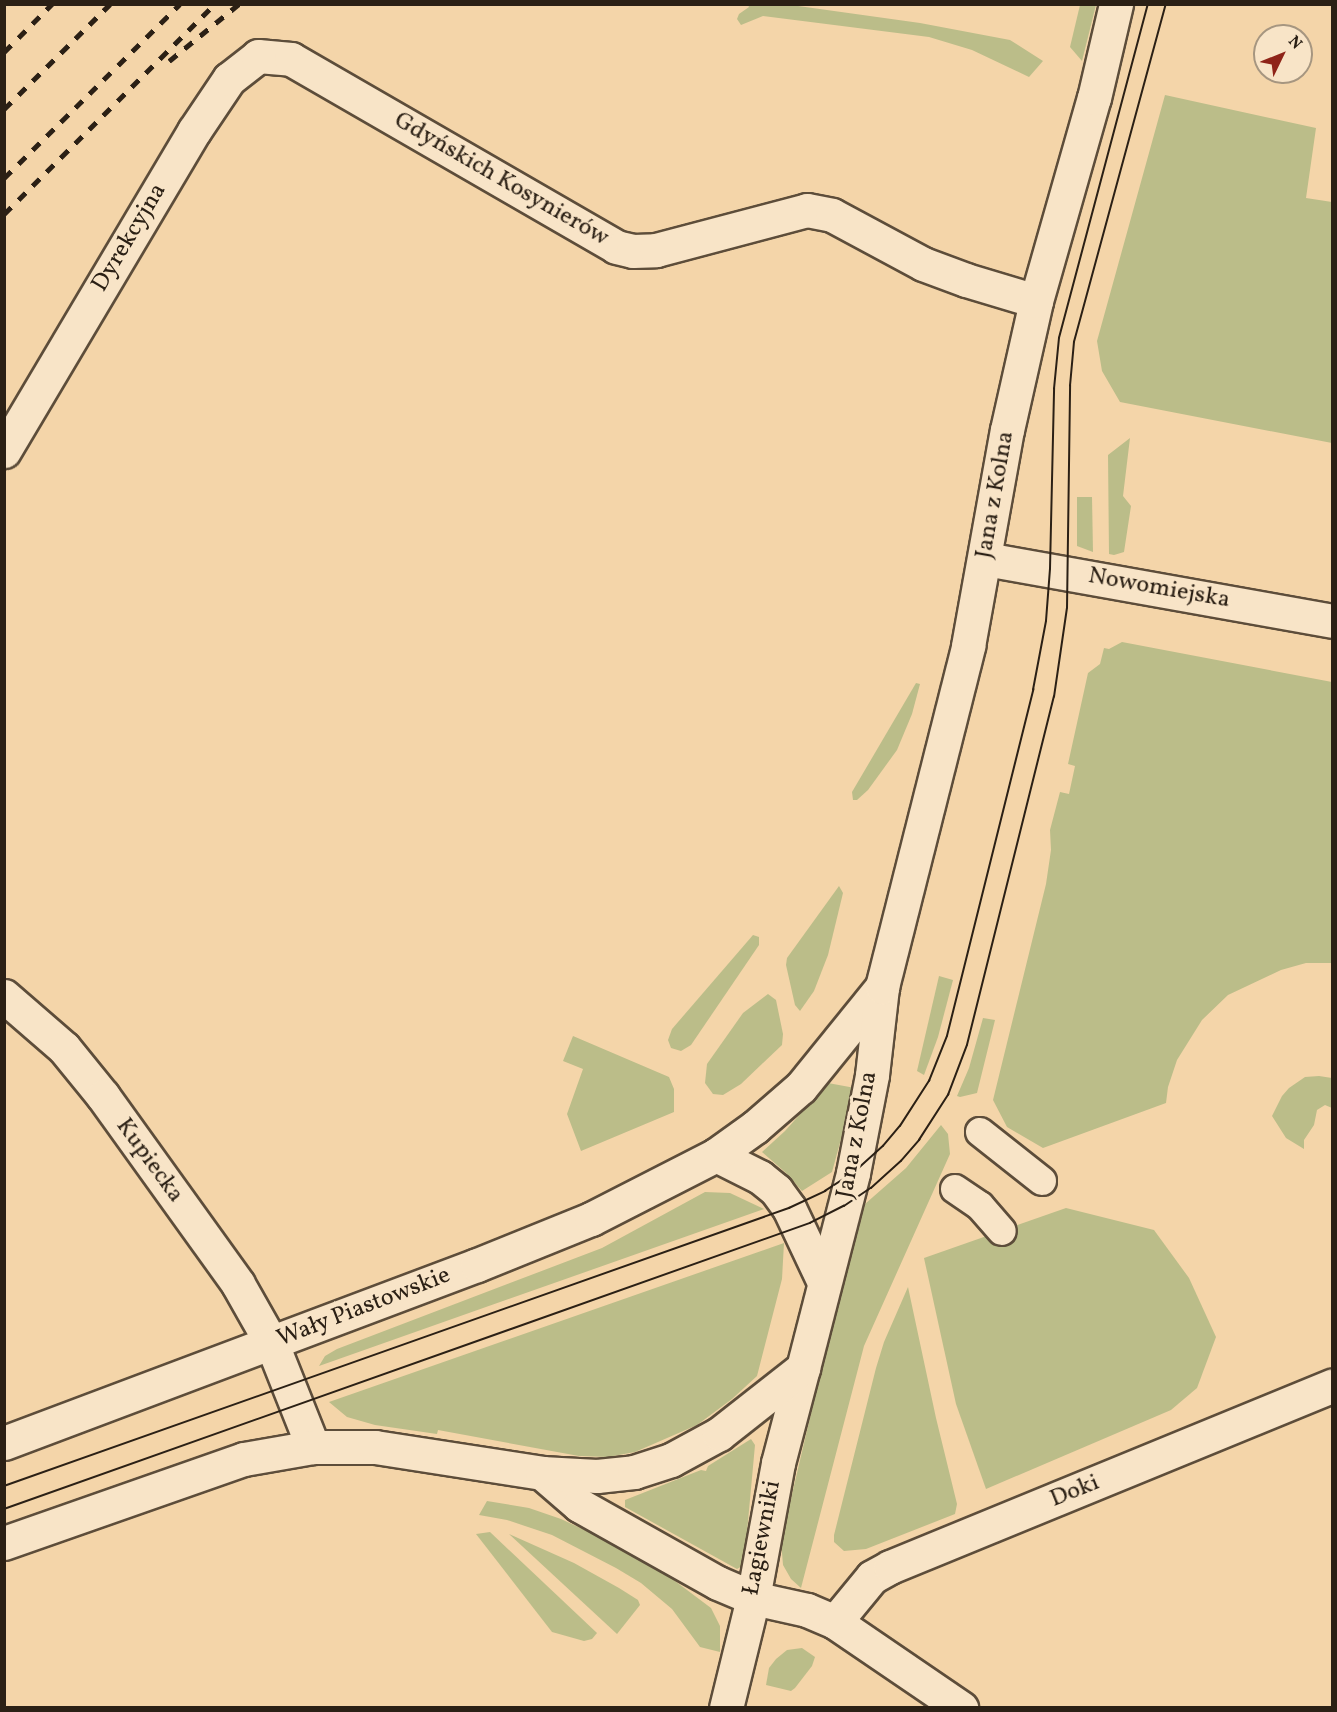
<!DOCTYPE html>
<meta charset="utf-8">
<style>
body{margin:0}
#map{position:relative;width:1337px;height:1712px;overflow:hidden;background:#f4d5a9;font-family:Vollkorn,serif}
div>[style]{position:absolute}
.green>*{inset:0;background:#bbbd89}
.roads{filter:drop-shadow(2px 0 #5d4d3a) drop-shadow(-2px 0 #5d4d3a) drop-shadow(0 2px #5d4d3a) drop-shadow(0 -2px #5d4d3a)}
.pedestrian>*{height:28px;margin:-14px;padding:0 14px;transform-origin:14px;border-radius:14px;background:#f8e4c7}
.minor>*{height:33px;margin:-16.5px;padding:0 16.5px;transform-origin:16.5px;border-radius:16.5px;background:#f8e4c7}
.tertiary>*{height:33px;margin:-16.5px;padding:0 16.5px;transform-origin:16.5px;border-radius:16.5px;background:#f8e4c7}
.secondary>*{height:33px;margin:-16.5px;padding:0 16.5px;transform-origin:16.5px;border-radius:16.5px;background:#f8e4c7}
.tram>*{height:1.5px;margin:-0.75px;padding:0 0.75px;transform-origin:0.75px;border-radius:0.75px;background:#2b2015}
.rail>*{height:4.5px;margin-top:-2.25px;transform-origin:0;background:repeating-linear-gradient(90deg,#2b2015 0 10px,transparent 0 20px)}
span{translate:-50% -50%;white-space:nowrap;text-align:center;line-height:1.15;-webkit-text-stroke:6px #f8e4c7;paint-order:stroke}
.street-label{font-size:24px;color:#2b2015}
.frame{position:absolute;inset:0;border:6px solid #2b2015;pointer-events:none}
.north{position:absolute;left:1253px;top:24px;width:60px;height:60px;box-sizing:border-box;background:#f8e4c7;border:2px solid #a69680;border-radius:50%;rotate:47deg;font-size:16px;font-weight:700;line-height:24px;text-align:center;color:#2b2015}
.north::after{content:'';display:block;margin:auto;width:21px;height:27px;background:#8f2418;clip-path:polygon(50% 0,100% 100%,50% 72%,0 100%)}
</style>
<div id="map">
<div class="green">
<i style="clip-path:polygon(748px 5px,791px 5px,920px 23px,1010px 40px,1043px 61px,1029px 77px,972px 50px,929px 37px,763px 16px,741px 25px,737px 19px,739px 14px,749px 7px)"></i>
<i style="clip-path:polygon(1080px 5px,1096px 5px,1082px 61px,1070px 47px)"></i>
<i style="clip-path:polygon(1165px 95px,1316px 128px,1306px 198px,1332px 202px,1332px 443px,1120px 402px,1102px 371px,1097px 341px)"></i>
<i style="clip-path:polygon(1130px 438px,1123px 496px,1131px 506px,1124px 552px,1114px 555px,1109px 554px,1108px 455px)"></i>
<i style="clip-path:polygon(1077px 497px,1092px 497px,1093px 552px,1077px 546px)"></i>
<i style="clip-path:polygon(1122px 642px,1332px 682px,1332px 963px,1306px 963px,1281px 970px,1228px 995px,1202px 1020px,1177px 1060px,1168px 1087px,1166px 1103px,1043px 1148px,1007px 1127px,993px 1100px,1046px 884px,1051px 850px,1050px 830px,1060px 792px,1069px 794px,1075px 766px,1068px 764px,1088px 673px,1100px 664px,1104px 648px,1109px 649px)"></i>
<i style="clip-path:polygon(916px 683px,920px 684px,912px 714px,897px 750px,868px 790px,857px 800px,853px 800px,852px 792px)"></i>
<i style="clip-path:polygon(839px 886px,843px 893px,828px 955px,814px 991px,800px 1011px,795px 1005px,786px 965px,787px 958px)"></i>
<i style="clip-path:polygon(753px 935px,759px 937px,759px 945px,691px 1045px,681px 1051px,671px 1048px,668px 1040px,672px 1029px)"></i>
<i style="clip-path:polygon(939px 976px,953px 980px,938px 1037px,924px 1075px,917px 1071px)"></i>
<i style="clip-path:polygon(768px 994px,776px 1000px,783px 1034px,782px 1045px,741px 1084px,723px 1095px,713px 1094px,705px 1083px,707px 1064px,743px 1013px)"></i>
<i style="clip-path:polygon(983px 1018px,995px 1020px,977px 1093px,960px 1097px,957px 1096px,969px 1068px)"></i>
<i style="clip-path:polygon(573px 1036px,669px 1077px,674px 1089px,674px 1112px,581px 1151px,567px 1114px,583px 1069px,563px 1061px)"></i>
<i style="clip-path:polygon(1319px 1076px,1332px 1078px,1332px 1108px,1325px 1105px,1317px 1110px,1314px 1125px,1304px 1140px,1304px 1149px,1286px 1138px,1272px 1116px,1282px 1096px,1289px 1088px,1305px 1077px)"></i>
<i style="clip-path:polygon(828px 1083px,855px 1088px,832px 1172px,802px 1191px,785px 1172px,762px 1152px,785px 1131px)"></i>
<i style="clip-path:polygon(941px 1125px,948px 1134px,950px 1154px,864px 1346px,801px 1588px,791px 1579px,783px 1565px,781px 1541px,821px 1371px,865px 1204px,906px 1168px)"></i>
<i style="clip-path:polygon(705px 1192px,730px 1193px,764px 1209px,319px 1366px,325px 1356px,337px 1349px,602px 1248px)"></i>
<i style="clip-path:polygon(1066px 1208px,1154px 1230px,1189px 1278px,1216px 1337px,1197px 1388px,1171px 1410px,986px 1489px,956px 1404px,924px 1258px)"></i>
<i style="clip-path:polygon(784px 1243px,782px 1279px,757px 1376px,732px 1399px,697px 1425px,635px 1452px,608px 1457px,579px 1456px,438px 1430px,437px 1434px,375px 1425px,347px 1417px,329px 1402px)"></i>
<i style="clip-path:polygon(908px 1287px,936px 1418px,957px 1504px,955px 1514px,866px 1549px,844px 1551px,834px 1542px,834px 1535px,876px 1368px,884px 1342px)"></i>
<i style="clip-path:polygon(751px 1439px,755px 1445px,744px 1565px,737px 1569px,625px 1507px,625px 1500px,701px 1470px,706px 1471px,708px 1466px)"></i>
<i style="clip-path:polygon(487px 1501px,529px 1508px,561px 1519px,608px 1541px,667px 1575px,711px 1608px,720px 1626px,720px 1652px,700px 1647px,672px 1609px,641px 1583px,616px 1568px,552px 1535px,507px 1520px,479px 1515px)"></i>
<i style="clip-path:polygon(490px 1532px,597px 1633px,592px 1639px,584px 1641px,552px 1632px,476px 1534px)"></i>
<i style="clip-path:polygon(509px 1534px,574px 1563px,619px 1588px,638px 1600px,640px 1605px,617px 1634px)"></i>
<i style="clip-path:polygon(802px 1648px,815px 1657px,812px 1666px,795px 1688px,791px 1691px,766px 1685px,769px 1668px,776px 1659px,787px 1650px)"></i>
</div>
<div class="roads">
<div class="pedestrian">
<i style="left:980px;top:1132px;width:79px;rotate:38.3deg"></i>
<i style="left:955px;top:1189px;width:30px;rotate:34deg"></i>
<i style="left:980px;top:1206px;width:33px;rotate:49deg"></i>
</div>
<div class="minor">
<i style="left:4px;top:451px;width:372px;rotate:-59.3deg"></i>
<i style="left:194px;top:131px;width:63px;rotate:-56.1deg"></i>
<i style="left:229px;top:79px;width:37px;rotate:-38deg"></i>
<i style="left:258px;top:56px;width:33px;rotate:5deg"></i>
<i style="left:291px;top:59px;width:375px;rotate:30deg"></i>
<i style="left:616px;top:247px;width:17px;rotate:13deg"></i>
<i style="left:633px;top:251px;width:23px;rotate:-2deg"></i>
<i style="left:656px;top:250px;width:156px;rotate:-14.8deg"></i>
<i style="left:807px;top:210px;width:25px;rotate:11deg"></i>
<i style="left:832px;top:215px;width:103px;rotate:28.3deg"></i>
<i style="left:923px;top:264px;width:46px;rotate:20.4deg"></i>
<i style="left:966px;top:280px;width:73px;rotate:16.7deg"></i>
<i style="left:985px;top:559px;width:352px;rotate:10.1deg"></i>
<i style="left:4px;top:996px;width:79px;rotate:40.9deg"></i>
<i style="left:64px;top:1048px;width:62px;rotate:50.9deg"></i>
<i style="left:103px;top:1096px;width:231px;rotate:54.3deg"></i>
<i style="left:238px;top:1284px;width:69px;rotate:60.5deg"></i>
<i style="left:753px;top:1598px;width:55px;rotate:12.5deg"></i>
<i style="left:807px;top:1610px;width:30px;rotate:23deg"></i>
<i style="left:835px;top:1622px;width:153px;rotate:34.3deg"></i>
<i style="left:835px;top:1622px;width:58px;rotate:-50.6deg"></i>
<i style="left:872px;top:1577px;width:21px;rotate:-29deg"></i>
<i style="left:890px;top:1567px;width:478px;rotate:-22.3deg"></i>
</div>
<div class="tertiary">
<i style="left:542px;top:1473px;width:49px;rotate:40.9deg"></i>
<i style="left:579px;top:1505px;width:159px;rotate:29.3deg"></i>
<i style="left:718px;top:1583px;width:38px;rotate:23deg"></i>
<i style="left:726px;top:1708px;width:113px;rotate:-76.2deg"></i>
<i style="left:753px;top:1598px;width:137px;rotate:-79.5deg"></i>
<i style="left:778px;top:1463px;width:98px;rotate:-75.3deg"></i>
</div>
<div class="secondary">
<i style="left:716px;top:1155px;width:49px;rotate:26.6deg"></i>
<i style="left:760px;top:1177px;width:21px;rotate:39deg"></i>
<i style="left:776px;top:1190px;width:22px;rotate:54deg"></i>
<i style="left:789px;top:1208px;width:82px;rotate:64.7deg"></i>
<i style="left:272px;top:1344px;width:111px;rotate:68.3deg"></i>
<i style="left:4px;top:1443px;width:505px;rotate:-20.62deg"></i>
<i style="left:477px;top:1265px;width:123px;rotate:-22deg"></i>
<i style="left:591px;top:1219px;width:140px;rotate:-27.1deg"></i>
<i style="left:716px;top:1155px;width:48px;rotate:-35.7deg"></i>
<i style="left:755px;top:1127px;width:61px;rotate:-41deg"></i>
<i style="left:801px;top:1087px;width:129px;rotate:-51deg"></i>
<i style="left:4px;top:1543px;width:254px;rotate:-19.3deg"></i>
<i style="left:244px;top:1459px;width:70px;rotate:-9.9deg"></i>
<i style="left:313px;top:1447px;width:62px"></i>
<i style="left:375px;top:1447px;width:169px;rotate:8.8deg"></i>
<i style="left:542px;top:1473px;width:55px;rotate:3.1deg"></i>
<i style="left:597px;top:1476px;width:37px;rotate:-6deg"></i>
<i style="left:634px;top:1472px;width:39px;rotate:-18deg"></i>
<i style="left:671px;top:1460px;width:55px;rotate:-28.4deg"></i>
<i style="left:719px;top:1434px;width:107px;rotate:-38.2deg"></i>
<i style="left:803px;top:1368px;width:201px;rotate:-75.6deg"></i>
<i style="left:853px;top:1173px;width:100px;rotate:-79deg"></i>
<i style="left:872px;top:1075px;width:89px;rotate:-83.5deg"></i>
<i style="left:882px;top:987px;width:352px;rotate:-75.8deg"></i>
<i style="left:968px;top:646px;width:219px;rotate:-79.8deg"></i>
<i style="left:1007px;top:430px;width:132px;rotate:-77.3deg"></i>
<i style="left:1036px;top:301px;width:211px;rotate:-74.1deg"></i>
<i style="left:1094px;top:98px;width:97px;rotate:-76.8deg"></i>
</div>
</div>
<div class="tram">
<i style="left:4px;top:1486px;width:833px;rotate:-19.5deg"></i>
<i style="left:789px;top:1208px;width:40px;rotate:-25deg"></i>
<i style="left:825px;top:1191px;width:33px;rotate:-33deg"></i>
<i style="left:853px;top:1173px;width:40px;rotate:-42deg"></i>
<i style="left:883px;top:1146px;width:26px;rotate:-50deg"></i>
<i style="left:900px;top:1126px;width:54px;rotate:-57.2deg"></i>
<i style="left:929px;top:1081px;width:48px;rotate:-68.2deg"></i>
<i style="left:947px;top:1036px;width:357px;rotate:-76deg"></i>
<i style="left:1033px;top:690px;width:70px;rotate:-79.3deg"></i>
<i style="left:1046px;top:621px;width:52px;rotate:-85.6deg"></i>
<i style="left:1050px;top:569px;width:180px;rotate:-88.7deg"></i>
<i style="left:1054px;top:389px;width:51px;rotate:-84.4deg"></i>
<i style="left:1059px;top:338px;width:346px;rotate:-75.1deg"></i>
<i style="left:4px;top:1509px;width:855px;rotate:-19.54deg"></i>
<i style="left:810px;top:1223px;width:38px;rotate:-27deg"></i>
<i style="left:844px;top:1206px;width:32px;rotate:-34deg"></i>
<i style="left:871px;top:1188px;width:40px;rotate:-42deg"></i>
<i style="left:901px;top:1161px;width:28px;rotate:-49deg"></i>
<i style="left:919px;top:1140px;width:54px;rotate:-57.2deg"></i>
<i style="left:948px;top:1095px;width:53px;rotate:-69.2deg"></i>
<i style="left:967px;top:1045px;width:359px;rotate:-76deg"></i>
<i style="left:1054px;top:697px;width:90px;rotate:-81.7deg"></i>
<i style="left:1067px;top:608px;width:222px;rotate:-89.2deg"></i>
<i style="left:1070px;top:386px;width:44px;rotate:-84.8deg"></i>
<i style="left:1074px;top:342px;width:350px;rotate:-74.8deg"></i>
</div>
<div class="rail">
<i style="left:4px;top:52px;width:68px;rotate:-45deg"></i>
<i style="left:169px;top:61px;width:90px;rotate:-39.2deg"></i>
<i style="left:4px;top:109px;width:149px;rotate:-44.7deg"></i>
<i style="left:4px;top:178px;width:247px;rotate:-44.7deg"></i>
<i style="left:4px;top:214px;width:298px;rotate:-44.9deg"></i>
</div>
<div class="street-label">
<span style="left:501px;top:180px;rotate:30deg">Gdyńskich Kosynierów</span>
<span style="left:130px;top:238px;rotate:-59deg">Dyrekcyjna</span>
<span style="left:996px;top:495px;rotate:-80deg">Jana z Kolna</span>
<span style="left:1159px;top:589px;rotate:10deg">Nowomiejska</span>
<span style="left:858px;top:1135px;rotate:-79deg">Jana z Kolna</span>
<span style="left:149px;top:1161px;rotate:54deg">Kupiecka</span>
<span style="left:364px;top:1308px;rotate:-21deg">Wały Piastowskie</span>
<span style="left:1075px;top:1492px;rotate:-22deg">Doki</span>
<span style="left:763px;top:1538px;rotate:-79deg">Łagiewniki</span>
</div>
<div class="frame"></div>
<div class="north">N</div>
</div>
